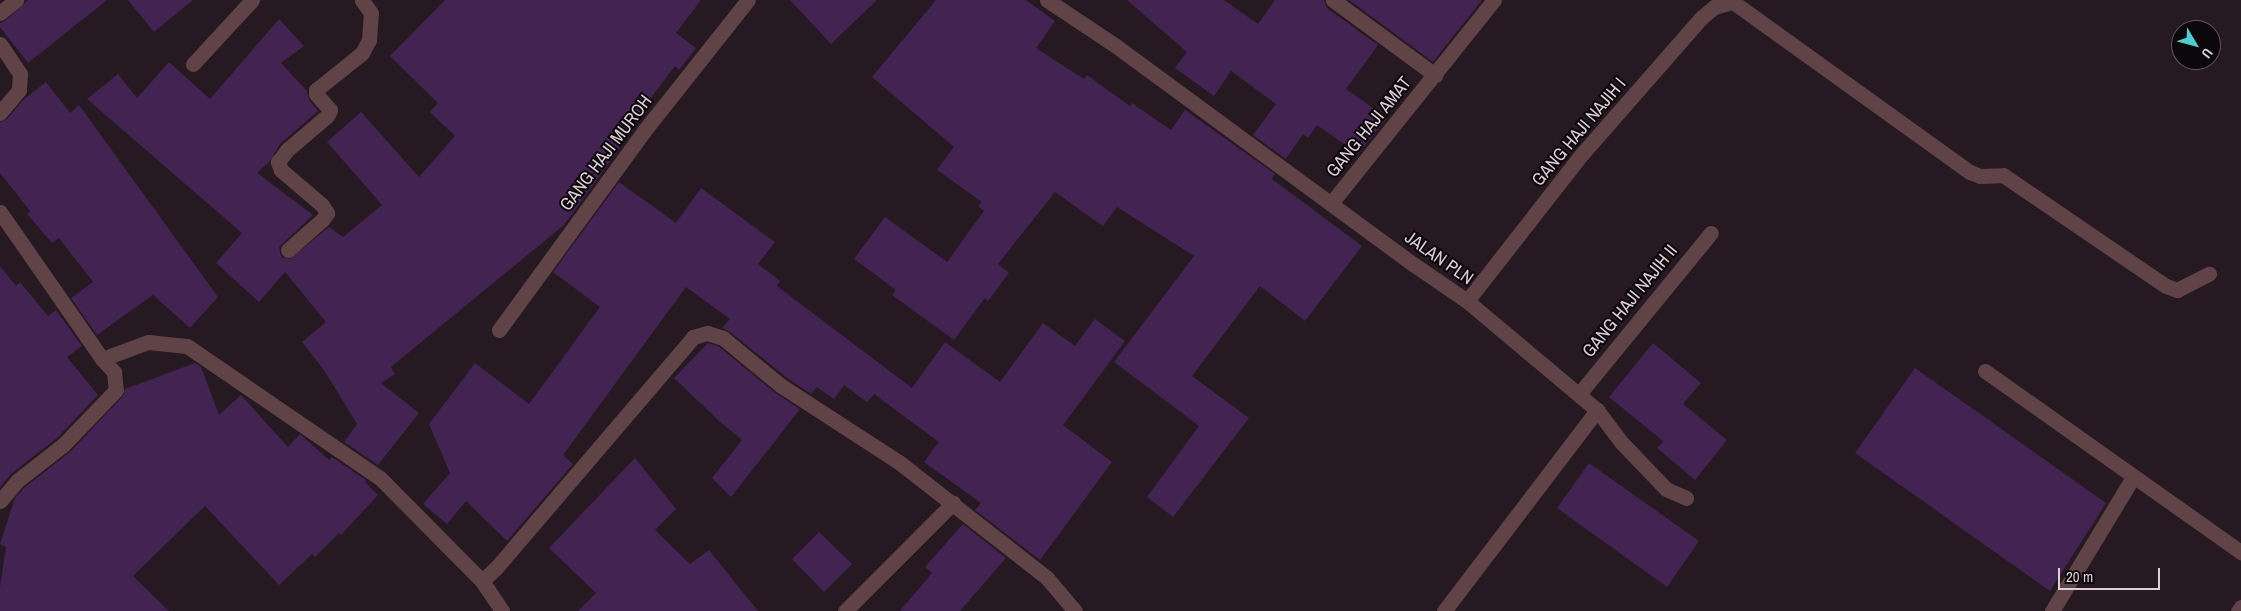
<!DOCTYPE html>
<style>
body{margin:0}
#map{position:relative;width:2241px;height:611px;overflow:hidden;background:#271922;font-family:"Archivo Narrow",sans-serif}
div>[style]{position:absolute}
.building>*{inset:0;background:#422352}
.service>*{height:15px;margin:-7.5px;padding:0 7.5px;transform-origin:7.5px;border-radius:7.5px;background:#604347}
.minor>*{height:15px;margin:-7.5px;padding:0 7.5px;transform-origin:7.5px;border-radius:7.5px;background:#604347}
span{translate:-50% -50%;white-space:nowrap;text-align:center;line-height:1.15;-webkit-text-stroke:4px #0c070a;paint-order:stroke}
.street-label{font-size:18px;color:#dad0d6}
.north{position:absolute;left:2171px;top:20px;width:50px;height:50px;box-sizing:border-box;background:#0c070a;border:1px solid #5e575c;border-radius:50%;rotate:127deg;font-size:14px;font-weight:700;line-height:20px;text-align:center;color:#dad0d6}
.north::after{content:'';display:block;margin:auto;width:18px;height:22px;background:#51ccd1;clip-path:polygon(50% 0,100% 100%,50% 72%,0 100%)}
.scale{position:absolute;left:2058px;top:568px;width:102px;height:22px;box-sizing:border-box;border:2px solid #dad0d6;border-top:0;padding-left:6px;font-size:15px;line-height:18px;white-space:nowrap;color:#dad0d6;-webkit-text-stroke:4px #0c070a;paint-order:stroke}
</style>
<div id="map">
<div class="building">
<i style="clip-path:polygon(28px 0,107px 0,28px 63px,0 27px,0 23px,6px 20px)"></i>
<i style="clip-path:polygon(128px 0,193px 0,154px 32px)"></i>
<i style="clip-path:polygon(445px 0,701px 0,676px 33px,696px 48px,679px 70px,675px 66px,625px 132px,629px 135px,564px 225px,391px 367px,395px 374px,381px 383px,419px 413px,378px 465px,344px 442px,357px 424px,324px 370px,302px 342px,326px 322px,285px 272px,259px 302px,216px 263px,242px 233px,87px 99px,118px 74px,137px 98px,169px 62px,210px 99px,279px 19px,304px 46px,281px 63px,307px 91px,309px 100px,318px 111px,281px 143px,269px 162px,257px 173px,313px 215px,279px 247px,281px 257px,290px 259px,329px 227px,343px 237px,382px 205px,327px 142px,361px 112px,419px 177px,455px 136px,430px 112px,438px 103px,390px 56px)"></i>
<i style="clip-path:polygon(790px 0,877px 0,831px 44px)"></i>
<i style="clip-path:polygon(936px 0,1026px 0,1055px 21px,1036px 48px,1084px 79px,1087px 75px,1130px 106px,1132px 103px,1171px 130px,1185px 110px,1275px 174px,1272px 179px,1362px 246px,1305px 321px,1260px 286px,1192px 376px,1249px 418px,1173px 517px,1147px 497px,1199px 426px,1114px 362px,1194px 256px,1117px 207px,1103px 226px,1055px 192px,998px 264px,1009px 273px,988px 301px,985px 298px,954px 340px,892px 295px,896px 290px,854px 259px,885px 217px,947px 262px,984px 211px,978px 206px,982px 202px,937px 170px,954px 147px,872px 77px)"></i>
<i style="clip-path:polygon(1127px 0,1224px 0,1258px 24px,1275px 0,1324px 0,1327px 8px,1378px 45px,1346px 89px,1387px 118px,1358px 154px,1317px 125px,1308px 138px,1303px 134px,1286px 159px,1253px 135px,1276px 104px,1231px 71px,1214px 96px,1175px 68px,1187px 52px)"></i>
<i style="clip-path:polygon(1349px 0,1482px 0,1433px 62px)"></i>
<i style="clip-path:polygon(46px 82px,70px 113px,79px 105px,218px 297px,190px 328px,153px 295px,97px 335px,71px 298px,93px 282px,59px 238px,52px 243px,27px 214px,30px 211px,0 173px,0 122px,7px 119px,23px 100px)"></i>
<i style="clip-path:polygon(619px 182px,676px 223px,701px 188px,775px 242px,758px 264px,780px 281px,777px 286px,912px 388px,945px 342px,1000px 382px,1043px 323px,1075px 346px,1095px 319px,1125px 341px,1063px 425px,1112px 462px,1040px 560px,975px 510px,981px 503px,924px 462px,939px 442px,874px 394px,867px 402px,844px 385px,834px 399px,817px 387px,811px 394px,786px 377px,729px 331px,722px 328px,730px 319px,686px 287px,563px 455px,573px 464px,507px 541px,466px 501px,447px 524px,423px 504px,450px 473px,429px 424px,475px 363px,529px 404px,600px 307px,553px 272px)"></i>
<i style="clip-path:polygon(0 266px,16px 286px,20px 282px,48px 316px,56px 310px,82px 346px,67px 357px,98px 395px,57px 438px,11px 474px,0 487px)"></i>
<i style="clip-path:polygon(708px 343px,718px 346px,774px 392px,800px 409px,731px 497px,712px 478px,742px 440px,719px 421px,674px 378px)"></i>
<i style="clip-path:polygon(1653px 343px,1701px 383px,1683px 404px,1727px 440px,1695px 480px,1657px 448px,1663px 441px,1609px 397px)"></i>
<i style="clip-path:polygon(195px 363px,201px 367px,219px 415px,241px 395px,288px 447px,300px 434px,329px 460px,332px 457px,366px 480px,365px 482px,378px 495px,341px 535px,339px 533px,315px 557px,312px 554px,279px 585px,205px 506px,133px 576px,169px 611px,0 611px,0 587px,6px 547px,0 544px,15px 498px,24px 488px,70px 452px,123px 396px,125px 389px)"></i>
<i style="clip-path:polygon(1915px 368px,2106px 503px,2050px 591px,1855px 453px)"></i>
<i style="clip-path:polygon(635px 458px,676px 509px,655px 530px,690px 564px,709px 550px,758px 611px,578px 611px,596px 593px,549px 548px)"></i>
<i style="clip-path:polygon(1589px 463px,1699px 541px,1667px 587px,1557px 508px)"></i>
<i style="clip-path:polygon(963px 524px,1006px 558px,960px 611px,900px 611px,932px 573px,925px 567px)"></i>
<i style="clip-path:polygon(819px 532px,852px 564px,824px 592px,792px 559px)"></i>
</div>
<div class="service">
<i style="left:1985px;top:371px;width:314px;rotate:35.3deg"></i>
<i style="left:2052px;top:611px;width:157px;rotate:-58.8deg"></i>
<i style="left:2238px;top:611px;width:5px;rotate:-53deg"></i>
</div>
<div class="minor">
<i style="left:1047px;top:0;width:83px;rotate:33.7deg"></i>
<i style="left:1116px;top:46px;width:368px;rotate:36.3deg"></i>
<i style="left:1413px;top:264px;width:65px;rotate:34.4deg"></i>
<i style="left:1467px;top:301px;width:170px;rotate:40deg"></i>
<i style="left:1597px;top:410px;width:40px;rotate:53deg"></i>
<i style="left:1621px;top:442px;width:65px;rotate:46.2deg"></i>
<i style="left:1666px;top:489px;width:22px;rotate:24deg"></i>
<i style="left:1333px;top:0;width:127px;rotate:36.3deg"></i>
<i style="left:1733px;top:2px;width:292px;rotate:35.7deg"></i>
<i style="left:1970px;top:172px;width:11px;rotate:22deg"></i>
<i style="left:1980px;top:176px;width:23px;rotate:-2deg"></i>
<i style="left:2003px;top:175px;width:197px;rotate:34.3deg"></i>
<i style="left:2166px;top:286px;width:12px;rotate:20deg"></i>
<i style="left:2177px;top:290px;width:36px;rotate:-27deg"></i>
<i style="left:0;top:13px;width:21px;rotate:-39deg"></i>
<i style="left:0;top:44px;width:36px;rotate:56deg"></i>
<i style="left:20px;top:74px;width:16px;rotate:94deg"></i>
<i style="left:19px;top:90px;width:30px;rotate:130deg"></i>
<i style="left:193px;top:64px;width:87px;rotate:-47.3deg"></i>
<i style="left:1332px;top:202px;width:259px;rotate:-51.3deg"></i>
<i style="left:0;top:212px;width:179px;rotate:55.2deg"></i>
<i style="left:102px;top:359px;width:18px;rotate:47deg"></i>
<i style="left:114px;top:372px;width:18px;rotate:84deg"></i>
<i style="left:116px;top:390px;width:76px;rotate:133.9deg"></i>
<i style="left:63px;top:445px;width:58px;rotate:142deg"></i>
<i style="left:17px;top:481px;width:26px;rotate:130deg"></i>
<i style="left:288px;top:250px;width:45px;rotate:-41.4deg"></i>
<i style="left:322px;top:220px;width:9px;rotate:-54deg"></i>
<i style="left:327px;top:213px;width:9px;rotate:-122deg"></i>
<i style="left:322px;top:205px;width:54px;rotate:-139.5deg"></i>
<i style="left:281px;top:170px;width:9px;rotate:-111deg"></i>
<i style="left:278px;top:162px;width:15px;rotate:-53deg"></i>
<i style="left:287px;top:150px;width:52px;rotate:-40.4deg"></i>
<i style="left:327px;top:116px;width:7px;rotate:-63deg"></i>
<i style="left:330px;top:110px;width:21px;rotate:-131deg"></i>
<i style="left:316px;top:94px;width:4px;rotate:-90deg"></i>
<i style="left:316px;top:90px;width:59px;rotate:-38.8deg"></i>
<i style="left:362px;top:53px;width:15px;rotate:-62deg"></i>
<i style="left:369px;top:40px;width:27px;rotate:-86deg"></i>
<i style="left:371px;top:13px;width:16px;rotate:-125deg"></i>
<i style="left:1467px;top:301px;width:187px;rotate:-52deg"></i>
<i style="left:1582px;top:154px;width:181px;rotate:-48.8deg"></i>
<i style="left:1701px;top:18px;width:17px;rotate:-40deg"></i>
<i style="left:1714px;top:7px;width:20px;rotate:-15deg"></i>
<i style="left:499px;top:330px;width:246px;rotate:-53.9deg"></i>
<i style="left:644px;top:131px;width:167px;rotate:-51.6deg"></i>
<i style="left:102px;top:359px;width:49px;rotate:-20.3deg"></i>
<i style="left:148px;top:342px;width:39px;rotate:6deg"></i>
<i style="left:187px;top:346px;width:234px;rotate:34.4deg"></i>
<i style="left:380px;top:478px;width:145px;rotate:45.3deg"></i>
<i style="left:482px;top:581px;width:19px;rotate:-43deg"></i>
<i style="left:496px;top:568px;width:304px;rotate:-49.5deg"></i>
<i style="left:693px;top:337px;width:15px;rotate:-16deg"></i>
<i style="left:707px;top:333px;width:17px;rotate:17deg"></i>
<i style="left:723px;top:338px;width:74px;rotate:39.5deg"></i>
<i style="left:780px;top:385px;width:143px;rotate:33deg"></i>
<i style="left:900px;top:463px;width:187px;rotate:38deg"></i>
<i style="left:1047px;top:578px;width:43px;rotate:49.7deg"></i>
<i style="left:1579px;top:394px;width:208px;rotate:-50.7deg"></i>
<i style="left:482px;top:581px;width:36px;rotate:56deg"></i>
<i style="left:845px;top:611px;width:153px;rotate:-45deg"></i>
<i style="left:1444px;top:611px;width:253px;rotate:-52.7deg"></i>
</div>
<div class="street-label">
<span style="left:1369px;top:127px;rotate:-51deg">GANG HAJI AMAT</span>
<span style="left:1579px;top:132px;rotate:-50deg">GANG HAJI NAJIH I</span>
<span style="left:606px;top:153px;rotate:-53deg">GANG HAJI MUROH</span>
<span style="left:1439px;top:258px;rotate:35deg">JALAN PLN</span>
<span style="left:1630px;top:301px;rotate:-51deg">GANG HAJI NAJIH II</span>
</div>
<div class="north">U</div>
<div class="scale">20 m</div>
</div>
